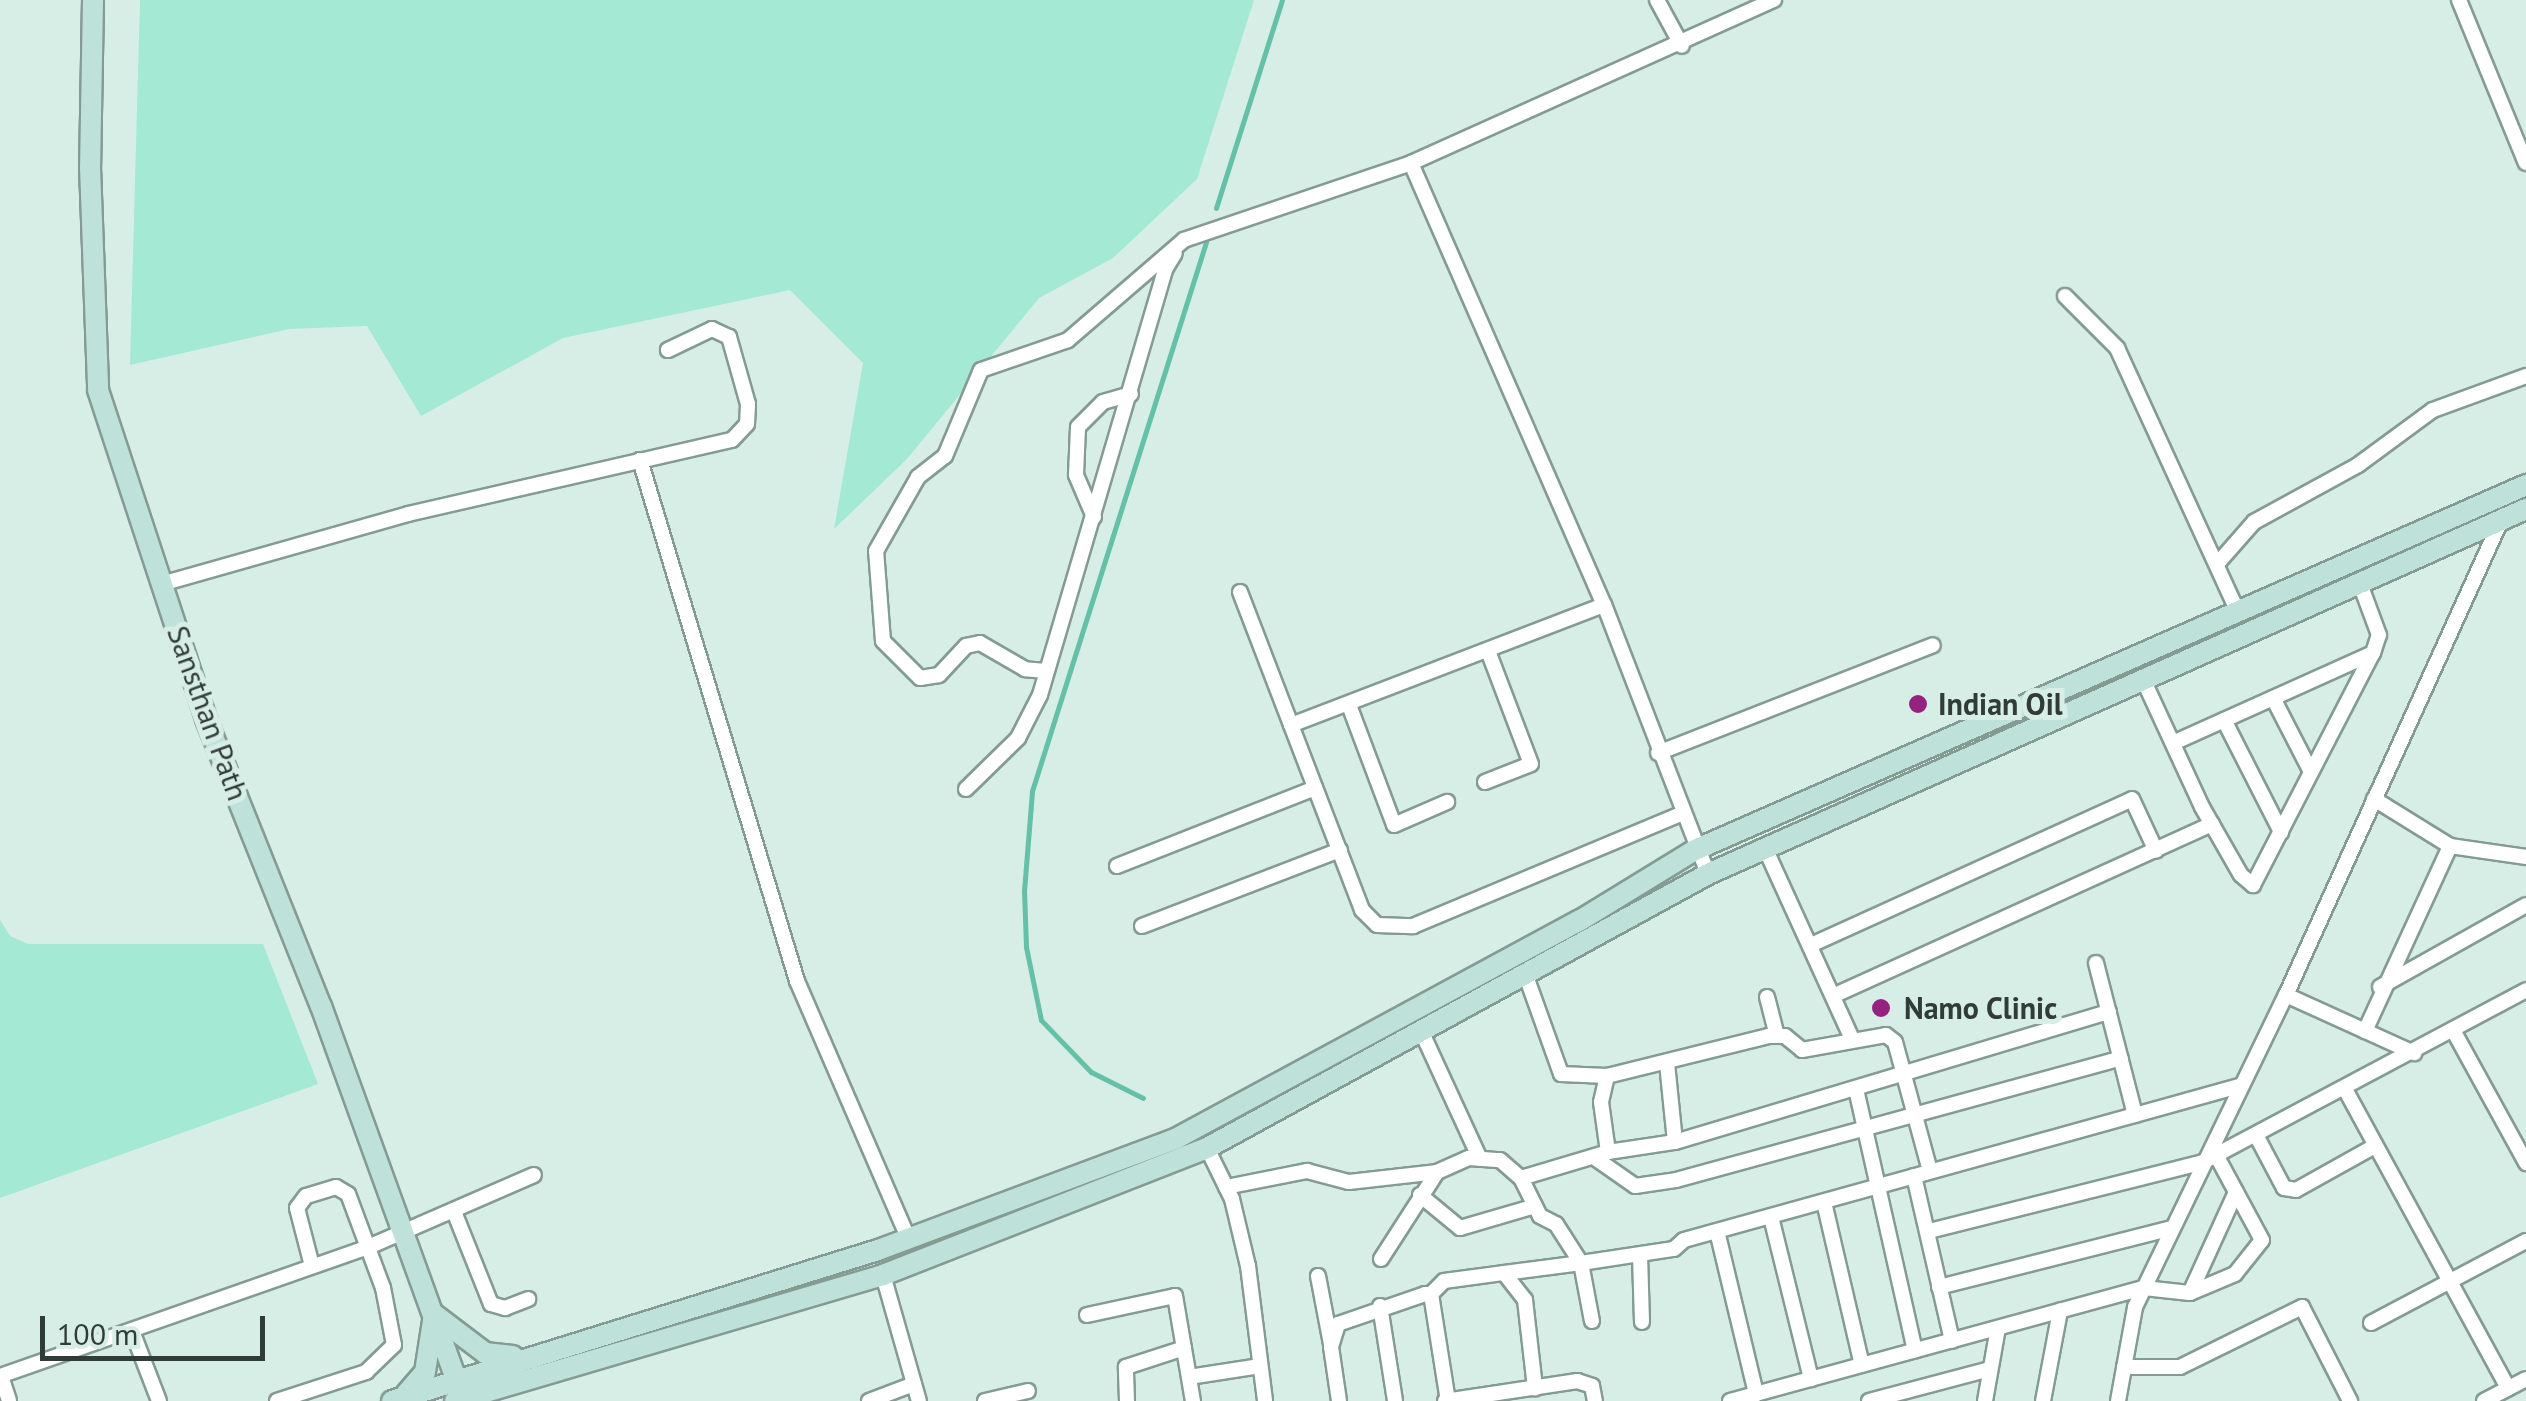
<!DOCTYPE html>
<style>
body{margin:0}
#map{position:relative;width:2526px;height:1401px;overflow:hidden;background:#d6eee6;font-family:"PT Sans",sans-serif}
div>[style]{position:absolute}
.green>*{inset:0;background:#a3e9d4}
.stream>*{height:5px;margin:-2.5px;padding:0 2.5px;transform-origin:2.5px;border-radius:2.5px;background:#64c0a6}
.roads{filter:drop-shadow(2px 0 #849b93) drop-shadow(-2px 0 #849b93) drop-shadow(0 2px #849b93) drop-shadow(0 -2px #849b93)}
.street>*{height:14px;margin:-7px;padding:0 7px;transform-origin:7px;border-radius:7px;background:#fff}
.secondary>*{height:20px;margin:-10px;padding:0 10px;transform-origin:10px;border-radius:10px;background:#bee2da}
.dots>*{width:28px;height:28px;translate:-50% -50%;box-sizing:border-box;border:5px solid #d6eee6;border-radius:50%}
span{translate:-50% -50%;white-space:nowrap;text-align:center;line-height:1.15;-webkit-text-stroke:10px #d6eee6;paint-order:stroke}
.poi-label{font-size:30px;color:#313b37;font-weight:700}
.left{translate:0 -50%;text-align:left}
.street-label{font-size:30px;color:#313b37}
.scale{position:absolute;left:40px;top:1316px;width:225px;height:45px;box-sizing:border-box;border:5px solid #313b37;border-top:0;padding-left:12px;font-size:30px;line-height:35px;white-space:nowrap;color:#313b37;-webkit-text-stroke:8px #d6eee6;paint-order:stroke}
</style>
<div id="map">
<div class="green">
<i style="clip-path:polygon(140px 0,1254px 0,1197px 179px,1113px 258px,1039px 298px,907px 459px,834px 529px,863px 363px,790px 290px,563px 338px,421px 416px,367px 326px,289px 329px,130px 365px)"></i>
<i style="clip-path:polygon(0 920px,10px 936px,28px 944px,263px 944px,318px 1084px,0 1198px)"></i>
</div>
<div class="stream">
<i style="left:1216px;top:208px;width:218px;rotate:-72.4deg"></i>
<i style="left:1143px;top:1098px;width:58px;rotate:-153.4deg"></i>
<i style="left:1091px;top:1072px;width:72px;rotate:-133.9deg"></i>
<i style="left:1041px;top:1020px;width:75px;rotate:-101.6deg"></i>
<i style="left:1026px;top:947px;width:56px;rotate:-92deg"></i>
<i style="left:1024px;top:891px;width:100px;rotate:-85.4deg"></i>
<i style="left:1032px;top:791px;width:576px;rotate:-72.41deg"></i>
</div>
<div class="roads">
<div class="street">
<i style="left:1657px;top:0;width:52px;rotate:61.5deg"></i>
<i style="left:2459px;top:0;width:176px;rotate:67.7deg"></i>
<i style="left:2065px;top:296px;width:74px;rotate:45deg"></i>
<i style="left:2117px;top:348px;width:290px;rotate:65.4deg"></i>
<i style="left:640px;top:460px;width:544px;rotate:73.23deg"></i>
<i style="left:797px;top:981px;width:279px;rotate:66.6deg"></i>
<i style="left:1094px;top:517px;width:46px;rotate:-113.2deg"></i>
<i style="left:1076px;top:475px;width:48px;rotate:-87.6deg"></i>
<i style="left:1078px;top:427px;width:35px;rotate:-45deg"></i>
<i style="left:1103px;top:402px;width:29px;rotate:-16deg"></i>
<i style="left:2218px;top:563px;width:55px;rotate:-48.7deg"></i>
<i style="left:2254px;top:522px;width:119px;rotate:-28.7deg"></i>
<i style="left:2358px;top:465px;width:93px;rotate:-36.3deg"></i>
<i style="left:2433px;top:410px;width:99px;rotate:-20.1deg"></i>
<i style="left:161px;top:584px;width:257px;rotate:-15.8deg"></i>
<i style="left:408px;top:514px;width:332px;rotate:-12.9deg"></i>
<i style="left:732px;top:440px;width:22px;rotate:-47deg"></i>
<i style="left:747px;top:424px;width:20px;rotate:-87deg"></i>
<i style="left:748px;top:404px;width:70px;rotate:-105.8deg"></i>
<i style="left:729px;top:337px;width:19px;rotate:-155deg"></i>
<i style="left:712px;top:329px;width:49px;rotate:154.5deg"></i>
<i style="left:1240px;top:592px;width:341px;rotate:69deg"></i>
<i style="left:1362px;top:910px;width:21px;rotate:45deg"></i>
<i style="left:1377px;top:925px;width:36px;rotate:2deg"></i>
<i style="left:1413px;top:926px;width:290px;rotate:-22.7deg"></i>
<i style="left:1046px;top:671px;width:21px;rotate:-175deg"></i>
<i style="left:1025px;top:669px;width:52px;rotate:-150deg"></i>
<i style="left:980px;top:643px;width:14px;rotate:168deg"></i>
<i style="left:966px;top:646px;width:40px;rotate:133deg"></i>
<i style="left:939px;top:675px;width:19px;rotate:171deg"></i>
<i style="left:920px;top:678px;width:52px;rotate:-135deg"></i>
<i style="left:883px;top:641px;width:90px;rotate:-94.4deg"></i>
<i style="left:876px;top:551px;width:85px;rotate:-60.4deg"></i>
<i style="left:918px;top:477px;width:34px;rotate:-38deg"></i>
<i style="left:945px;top:456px;width:93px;rotate:-67.3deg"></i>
<i style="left:981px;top:370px;width:92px;rotate:-19deg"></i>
<i style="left:1068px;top:340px;width:153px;rotate:-40.8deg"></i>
<i style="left:1184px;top:240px;width:240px;rotate:-18.7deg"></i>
<i style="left:2142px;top:677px;width:143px;rotate:65.2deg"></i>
<i style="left:2202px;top:807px;width:78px;rotate:60.2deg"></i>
<i style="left:2241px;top:875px;width:16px;rotate:40deg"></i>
<i style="left:2253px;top:885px;width:261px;rotate:-62.7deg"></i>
<i style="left:2273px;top:698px;width:83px;rotate:62.8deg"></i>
<i style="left:1349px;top:705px;width:128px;rotate:69.4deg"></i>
<i style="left:1394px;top:825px;width:58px;rotate:-23.5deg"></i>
<i style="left:2224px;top:720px;width:126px;rotate:63deg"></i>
<i style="left:1291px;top:725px;width:335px;rotate:-21deg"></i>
<i style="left:2173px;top:743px;width:219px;rotate:-24.2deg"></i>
<i style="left:2373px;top:653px;width:19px;rotate:-72deg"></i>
<i style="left:2379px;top:635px;width:58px;rotate:-110.3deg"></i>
<i style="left:1658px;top:753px;width:295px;rotate:-21.4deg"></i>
<i style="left:1485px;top:782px;width:49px;rotate:-21.4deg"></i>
<i style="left:1531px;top:764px;width:121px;rotate:-110.8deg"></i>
<i style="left:966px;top:789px;width:73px;rotate:-44.4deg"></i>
<i style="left:1018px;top:738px;width:48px;rotate:-62.9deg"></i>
<i style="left:1040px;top:695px;width:445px;rotate:-73.6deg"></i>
<i style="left:1166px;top:268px;width:17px;rotate:-59deg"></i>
<i style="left:2374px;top:799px;width:89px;rotate:31.7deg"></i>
<i style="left:1765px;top:848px;width:208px;rotate:65.5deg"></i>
<i style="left:1117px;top:866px;width:213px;rotate:-21.5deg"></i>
<i style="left:1708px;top:874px;width:288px;rotate:-111.1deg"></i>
<i style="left:1604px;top:605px;width:482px;rotate:-113.6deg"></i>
<i style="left:1411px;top:163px;width:398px;rotate:-24.2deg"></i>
<i style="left:1142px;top:926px;width:212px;rotate:-21deg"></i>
<i style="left:1813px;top:944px;width:350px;rotate:-24.4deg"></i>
<i style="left:2132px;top:799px;width:57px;rotate:65.2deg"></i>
<i style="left:2096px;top:963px;width:157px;rotate:75.6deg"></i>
<i style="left:1526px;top:976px;width:104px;rotate:70.3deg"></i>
<i style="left:1561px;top:1074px;width:46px;rotate:2.5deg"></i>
<i style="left:2380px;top:987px;width:167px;rotate:-29.3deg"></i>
<i style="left:1835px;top:995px;width:414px;rotate:-24.4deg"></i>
<i style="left:2286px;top:995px;width:141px;rotate:24.4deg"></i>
<i style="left:1767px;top:997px;width:40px;rotate:75.6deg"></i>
<i style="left:2453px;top:1030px;width:152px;rotate:61.2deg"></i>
<i style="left:2365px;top:1031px;width:204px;rotate:-65.3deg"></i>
<i style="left:2450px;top:846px;width:77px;rotate:8.2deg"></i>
<i style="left:1423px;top:1035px;width:136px;rotate:65.3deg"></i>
<i style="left:1667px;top:1063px;width:79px;rotate:84.2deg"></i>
<i style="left:1856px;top:1089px;width:268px;rotate:77.3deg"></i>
<i style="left:2345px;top:1089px;width:341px;rotate:61.4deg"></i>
<i style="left:2256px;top:1135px;width:60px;rotate:62.2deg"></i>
<i style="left:2284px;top:1188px;width:12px;rotate:9deg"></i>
<i style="left:2296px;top:1190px;width:90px;rotate:-29.1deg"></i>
<i style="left:1207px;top:1148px;width:57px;rotate:63.9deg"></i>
<i style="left:1232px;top:1199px;width:69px;rotate:76.6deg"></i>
<i style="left:1248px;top:1266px;width:136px;rotate:82.8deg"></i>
<i style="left:1608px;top:1152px;width:50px;rotate:-98deg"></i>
<i style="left:1601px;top:1102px;width:27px;rotate:-77deg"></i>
<i style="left:1607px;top:1076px;width:167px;rotate:-13.9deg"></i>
<i style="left:1769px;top:1036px;width:16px"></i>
<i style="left:1785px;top:1036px;width:22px;rotate:39deg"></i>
<i style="left:1802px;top:1050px;width:85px;rotate:-10.1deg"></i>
<i style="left:1886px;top:1035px;width:11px;rotate:38deg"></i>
<i style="left:1895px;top:1042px;width:134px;rotate:74.8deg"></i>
<i style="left:1595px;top:1158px;width:49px;rotate:35deg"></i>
<i style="left:1635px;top:1186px;width:41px;rotate:-8.3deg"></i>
<i style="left:1676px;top:1180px;width:461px;rotate:-15.3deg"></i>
<i style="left:1914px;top:1176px;width:169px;rotate:77deg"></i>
<i style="left:1521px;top:1178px;width:91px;rotate:-16.6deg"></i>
<i style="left:1608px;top:1152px;width:68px;rotate:-8.5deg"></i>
<i style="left:1675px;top:1142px;width:453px;rotate:-16.7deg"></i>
<i style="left:1226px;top:1187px;width:83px;rotate:-11.2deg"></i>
<i style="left:1307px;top:1171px;width:43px;rotate:14.7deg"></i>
<i style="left:1349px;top:1182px;width:89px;rotate:-6.5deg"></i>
<i style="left:1420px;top:1195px;width:52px;rotate:39.5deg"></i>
<i style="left:1460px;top:1228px;width:78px;rotate:-16.3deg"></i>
<i style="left:1824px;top:1202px;width:167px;rotate:76.9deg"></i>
<i style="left:455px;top:1214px;width:97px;rotate:68.2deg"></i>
<i style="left:491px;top:1304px;width:15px;rotate:16deg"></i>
<i style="left:505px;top:1308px;width:25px;rotate:-21deg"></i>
<i style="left:1771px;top:1217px;width:167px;rotate:76.1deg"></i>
<i style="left:1717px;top:1231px;width:168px;rotate:76.5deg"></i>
<i style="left:1929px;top:1231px;width:283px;rotate:-14.1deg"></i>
<i style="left:2203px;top:1162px;width:366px;rotate:-28deg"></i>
<i style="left:1640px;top:1255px;width:67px;rotate:88.3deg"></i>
<i style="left:1381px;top:1259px;width:103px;rotate:-57.2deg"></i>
<i style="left:1437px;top:1172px;width:35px;rotate:-24deg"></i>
<i style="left:1469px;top:1158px;width:31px;rotate:4deg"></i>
<i style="left:1500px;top:1160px;width:28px;rotate:41deg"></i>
<i style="left:1521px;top:1178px;width:42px;rotate:63.4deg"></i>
<i style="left:1540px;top:1216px;width:18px;rotate:27deg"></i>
<i style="left:1556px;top:1224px;width:46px;rotate:57.3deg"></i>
<i style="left:1581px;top:1263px;width:94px;rotate:-8.6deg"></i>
<i style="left:1674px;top:1249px;width:13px;rotate:-42deg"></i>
<i style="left:1684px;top:1240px;width:576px;rotate:-15.51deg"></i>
<i style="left:1504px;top:1273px;width:78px;rotate:-7.4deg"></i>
<i style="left:1581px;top:1263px;width:59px;rotate:79.3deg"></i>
<i style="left:883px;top:1275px;width:131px;rotate:74.1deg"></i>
<i style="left:1318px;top:1276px;width:69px;rotate:79.2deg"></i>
<i style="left:1939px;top:1287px;width:241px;rotate:-14.2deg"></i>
<i style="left:2190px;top:1293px;width:111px;rotate:-65.5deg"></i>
<i style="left:1431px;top:1294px;width:18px;rotate:-45deg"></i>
<i style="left:1444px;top:1281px;width:61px;rotate:-7.6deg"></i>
<i style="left:1504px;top:1273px;width:34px;rotate:52deg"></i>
<i style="left:1525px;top:1300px;width:89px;rotate:83.5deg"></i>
<i style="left:1380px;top:1306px;width:96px;rotate:81deg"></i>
<i style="left:1087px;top:1315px;width:90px;rotate:-12.2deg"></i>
<i style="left:1175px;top:1296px;width:107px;rotate:80.3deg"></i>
<i style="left:2371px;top:1323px;width:175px;rotate:-27.9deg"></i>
<i style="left:132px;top:1331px;width:75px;rotate:68.9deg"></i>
<i style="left:2124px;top:1367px;width:56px"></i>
<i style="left:2180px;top:1367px;width:136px;rotate:-26.2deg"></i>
<i style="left:2302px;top:1307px;width:106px;rotate:62.9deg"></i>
<i style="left:0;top:1376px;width:388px;rotate:-19.3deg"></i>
<i style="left:366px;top:1248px;width:183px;rotate:-23.5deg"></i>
<i style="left:1px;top:1376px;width:26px;rotate:72deg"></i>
<i style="left:1189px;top:1377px;width:72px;rotate:-8.8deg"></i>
<i style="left:277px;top:1401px;width:94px;rotate:-18deg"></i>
<i style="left:366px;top:1372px;width:39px;rotate:-44deg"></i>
<i style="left:394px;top:1345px;width:58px;rotate:-100.9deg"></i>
<i style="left:383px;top:1288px;width:100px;rotate:-110.4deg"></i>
<i style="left:348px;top:1194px;width:14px;rotate:-150deg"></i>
<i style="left:336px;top:1187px;width:31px;rotate:163deg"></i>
<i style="left:306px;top:1196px;width:15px;rotate:127deg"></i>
<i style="left:297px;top:1208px;width:60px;rotate:75.5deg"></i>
<i style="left:869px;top:1401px;width:48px;rotate:-20.7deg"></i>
<i style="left:985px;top:1401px;width:44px;rotate:-13.1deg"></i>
<i style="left:1127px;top:1401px;width:34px;rotate:-92deg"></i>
<i style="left:1126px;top:1367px;width:61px;rotate:-18.1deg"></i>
<i style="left:1339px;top:1401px;width:55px;rotate:-98.4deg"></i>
<i style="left:1331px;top:1347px;width:24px;rotate:-73deg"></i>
<i style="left:1338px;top:1324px;width:92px;rotate:-19deg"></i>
<i style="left:1425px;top:1294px;width:6px"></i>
<i style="left:1431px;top:1294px;width:108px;rotate:81deg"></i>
<i style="left:1445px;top:1401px;width:134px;rotate:-8.6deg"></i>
<i style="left:1577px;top:1381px;width:16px;rotate:18deg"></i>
<i style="left:1592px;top:1386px;width:15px;rotate:79deg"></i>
<i style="left:1730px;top:1401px;width:429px;rotate:-15.3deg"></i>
<i style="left:2144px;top:1288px;width:46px;rotate:6.2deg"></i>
<i style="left:2190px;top:1293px;width:49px;rotate:-22.9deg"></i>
<i style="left:2235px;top:1274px;width:43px;rotate:-51.5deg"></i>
<i style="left:2262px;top:1240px;width:97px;rotate:-118.4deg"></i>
<i style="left:1869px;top:1401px;width:125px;rotate:-14.8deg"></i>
<i style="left:1985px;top:1401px;width:74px;rotate:-79.9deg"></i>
<i style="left:2043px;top:1401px;width:92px;rotate:-79.3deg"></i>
<i style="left:2118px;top:1401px;width:96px;rotate:-79.7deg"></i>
<i style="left:2135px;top:1307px;width:347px;rotate:-64.2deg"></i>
<i style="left:2286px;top:995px;width:526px;rotate:-65.63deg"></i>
<i style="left:2484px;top:1401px;width:47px;rotate:-27.6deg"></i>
</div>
<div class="secondary">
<i style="left:93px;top:0;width:167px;rotate:91deg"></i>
<i style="left:90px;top:167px;width:223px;rotate:87.9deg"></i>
<i style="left:98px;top:390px;width:346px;rotate:71.8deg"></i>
<i style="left:206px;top:719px;width:309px;rotate:68.2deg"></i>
<i style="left:321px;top:1006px;width:407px;rotate:70.1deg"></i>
<i style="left:435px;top:1315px;width:63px;rotate:37.2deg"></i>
<i style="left:485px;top:1353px;width:28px;rotate:6deg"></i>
<i style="left:406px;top:1394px;width:29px;rotate:-49deg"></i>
<i style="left:425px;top:1372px;width:52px;rotate:-81.1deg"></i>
<i style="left:392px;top:1401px;width:509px;rotate:-17.26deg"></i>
<i style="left:878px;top:1250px;width:319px;rotate:-20.5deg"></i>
<i style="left:1177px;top:1138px;width:457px;rotate:-28.4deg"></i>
<i style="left:1579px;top:921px;width:136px;rotate:-31.5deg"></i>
<i style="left:1695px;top:850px;width:908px;rotate:-23.71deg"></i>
<i style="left:455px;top:1401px;width:446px;rotate:-16.4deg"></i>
<i style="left:883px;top:1275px;width:348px;rotate:-21.4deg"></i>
<i style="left:1207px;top:1148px;width:571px;rotate:-28.67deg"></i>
<i style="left:1708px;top:874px;width:896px;rotate:-24.05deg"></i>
</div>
</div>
<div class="dots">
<i style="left:1918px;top:704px;background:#96227f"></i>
<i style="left:1881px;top:1008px;background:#96227f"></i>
</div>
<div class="poi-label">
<span class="left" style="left:1938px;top:704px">Indian Oil</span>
<span class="left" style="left:1904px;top:1008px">Namo Clinic</span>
</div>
<div class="street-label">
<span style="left:208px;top:713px;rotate:70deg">Sansthan Path</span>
</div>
<div class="scale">100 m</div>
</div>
